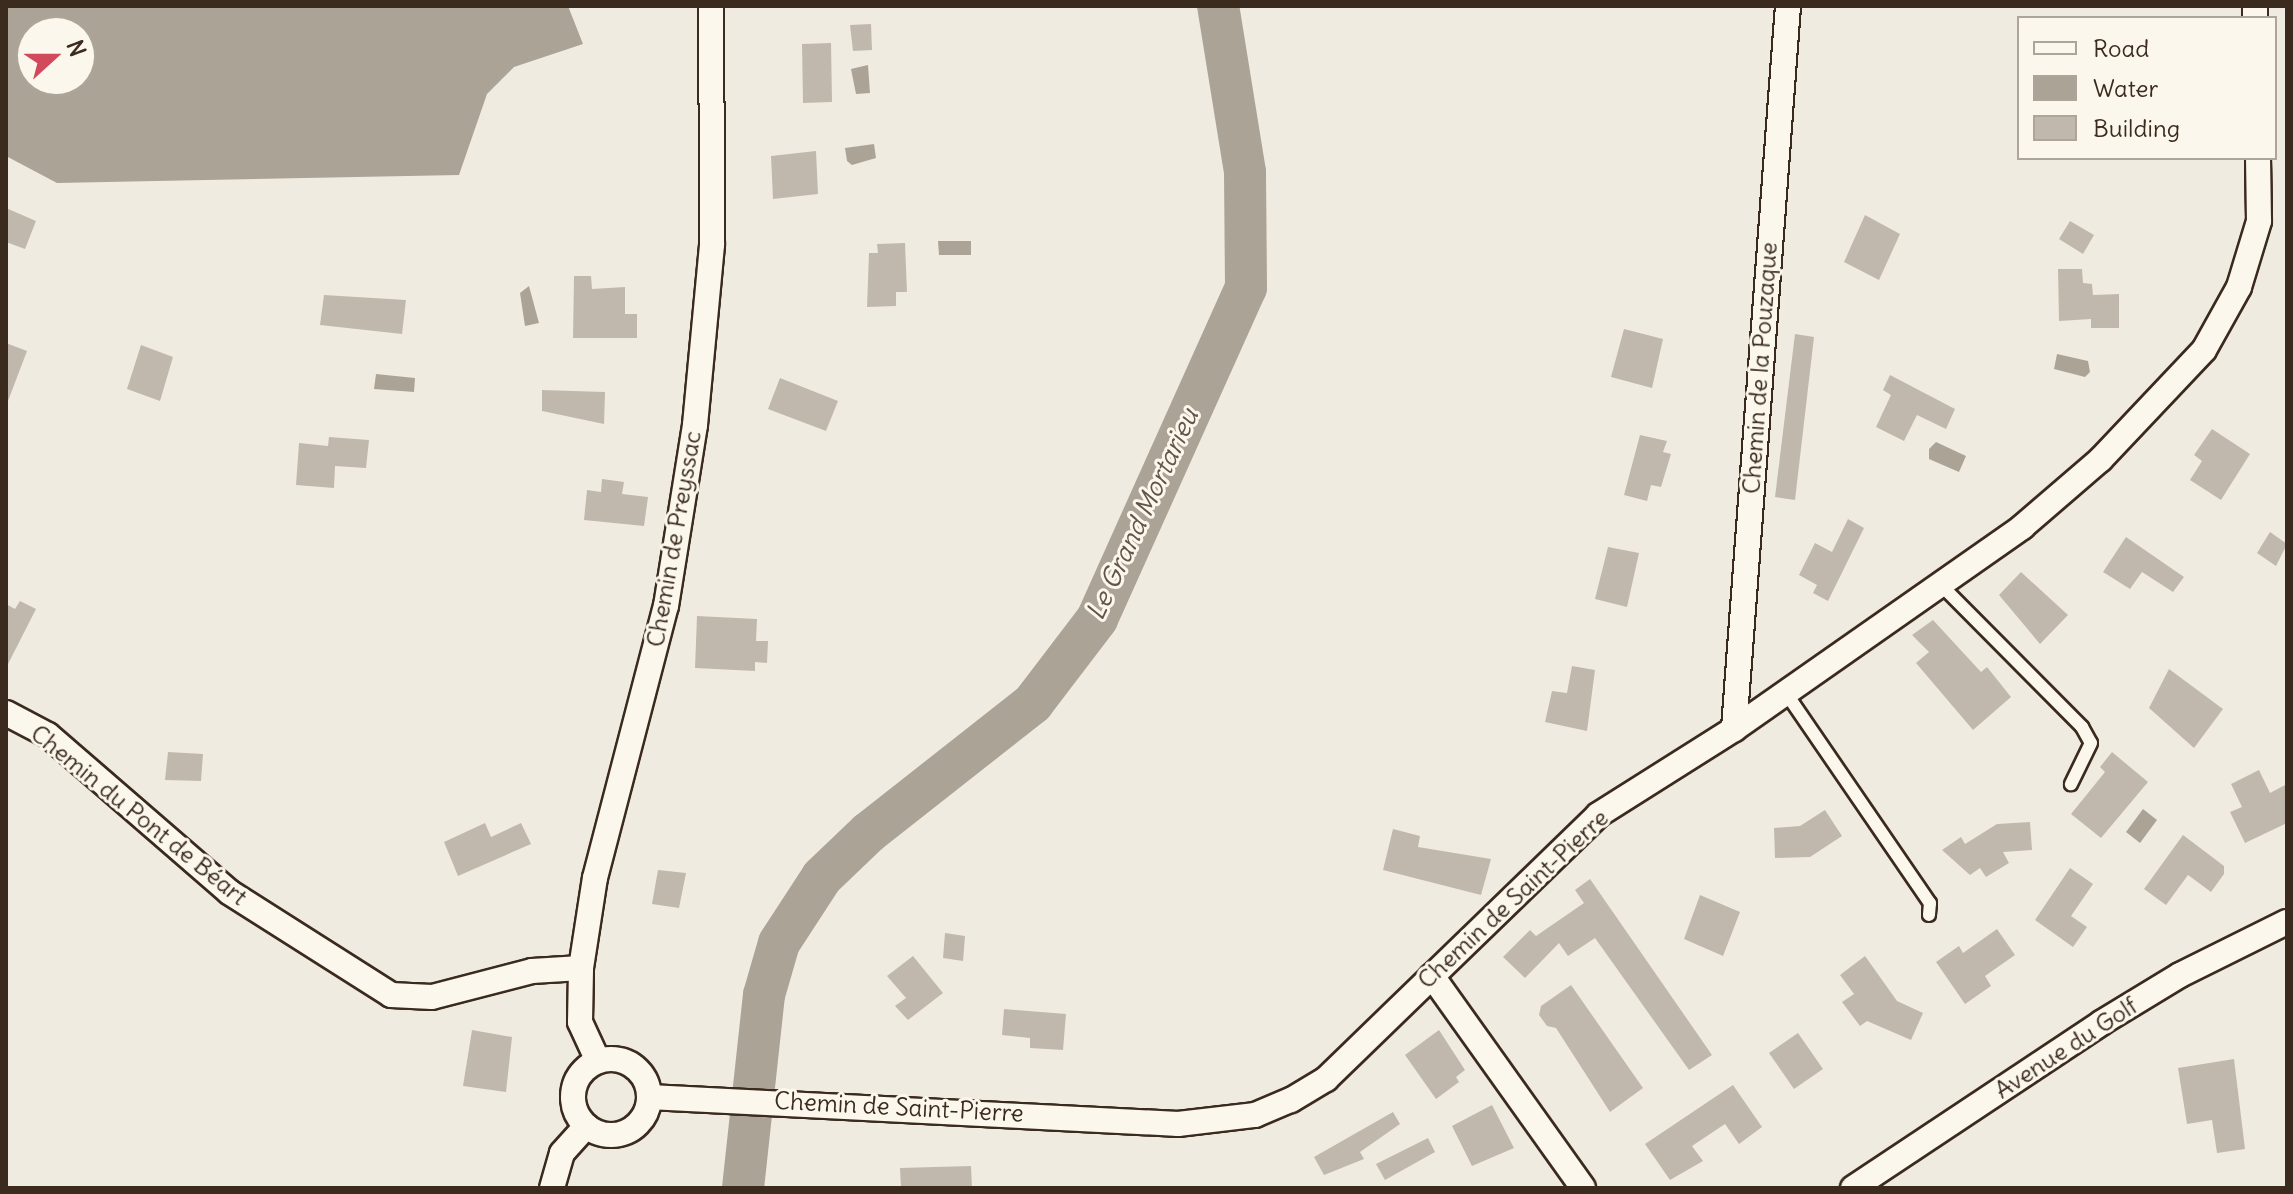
<!DOCTYPE html>
<meta charset="utf-8">
<style>
body{margin:0}
#map{position:relative;width:2293px;height:1194px;overflow:hidden;background:#f0ebe0;font-family:Delius,sans-serif}
div>[style]{position:absolute}
.water>*{inset:0;background:#aca397}
.river>*{height:42px;margin:-21px;padding:0 21px;transform-origin:21px;border-radius:21px;background:#aca397}
.building>*{inset:0;background:#c0b8ad}
.roads{filter:drop-shadow(2px 0 #3b2a1e) drop-shadow(-2px 0 #3b2a1e) drop-shadow(0 2px #3b2a1e) drop-shadow(0 -2px #3b2a1e)}
.service>*{height:12px;margin:-6px;padding:0 6px;transform-origin:6px;border-radius:6px;background:#fbf7ec}
.minor>*{height:24px;margin:-12px;padding:0 12px;transform-origin:12px;border-radius:12px;background:#fbf7ec}
.minor>.ring{margin:-12px;padding:0;box-sizing:content-box;background:none;border:24px solid #fbf7ec;border-radius:50%}
span{translate:-50% -50%;white-space:nowrap;text-align:center;line-height:1.15;-webkit-text-stroke:6px #fbf7ec;paint-order:stroke}
.street-label{font-size:24px;color:#3b2a1e}
.water-label{font-size:26px;color:#635448;font-style:italic}
.frame{position:absolute;inset:0;border:8px solid #3b2a1e;pointer-events:none}
.legend{position:absolute;left:2017px;top:16px;width:260px;height:144px;box-sizing:border-box;background:#fbf7ec;border:2px solid #aea59a;margin:0;padding:10px 14px;list-style:none;font-size:24px;color:#3b2a1e}
.legend li{display:flex;align-items:center;gap:16px;height:40px}
.legend b{width:40px;border:2px solid #aea59a}
.north{position:absolute;left:16px;top:16px;width:80px;height:80px;box-sizing:border-box;background:#fbf7ec;border:2px solid #aea59a;border-radius:50%;rotate:69deg;font-size:22px;font-weight:700;line-height:32px;text-align:center;color:#3b2a1e}
.north::after{content:'';display:block;margin:auto;width:28px;height:36px;background:#d1495b;clip-path:polygon(50% 0,100% 100%,50% 72%,0 100%)}
</style>
<div id="map">
<div class="water">
<i style="clip-path:polygon(evenodd,6px 6px,568px 6px,583px 44px,514px 67px,487px 94px,459px 175px,57px 183px,6px 156px,6px 6px,32px 32px,80px 32px,80px 80px,32px 80px,32px 32px)"></i>
<i style="clip-path:polygon(868px 65px,870px 93px,856px 94px,851px 69px)"></i>
<i style="clip-path:polygon(874px 144px,876px 158px,852px 165px,847px 161px,845px 148px)"></i>
<i style="clip-path:polygon(938px 241px,971px 241px,971px 255px,939px 255px)"></i>
<i style="clip-path:polygon(529px 286px,539px 323px,525px 326px,520px 293px)"></i>
<i style="clip-path:polygon(2057px 354px,2088px 361px,2090px 372px,2085px 377px,2054px 369px)"></i>
<i style="clip-path:polygon(376px 374px,415px 378px,414px 392px,374px 389px)"></i>
<i style="clip-path:polygon(1936px 442px,1966px 456px,1959px 472px,1929px 459px,1929px 449px)"></i>
<i style="clip-path:polygon(2143px 809px,2157px 820px,2140px 843px,2126px 832px)"></i>
</div>
<div class="river">
<i style="left:743px;top:1188px;width:194px;rotate:-83.8deg"></i>
<i style="left:764px;top:995px;width:54px;rotate:-73.9deg"></i>
<i style="left:779px;top:943px;width:79px;rotate:-56.9deg"></i>
<i style="left:822px;top:877px;width:64px;rotate:-43.7deg"></i>
<i style="left:868px;top:833px;width:210px;rotate:-38.2deg"></i>
<i style="left:1033px;top:703px;width:106px;rotate:-52.7deg"></i>
<i style="left:1097px;top:619px;width:363px;rotate:-65.8deg"></i>
<i style="left:1246px;top:288px;width:116px;rotate:-90.5deg"></i>
<i style="left:1245px;top:172px;width:168px;rotate:-99.2deg"></i>
</div>
<div class="building">
<i style="clip-path:polygon(871px 24px,872px 50px,853px 51px,850px 25px)"></i>
<i style="clip-path:polygon(831px 43px,832px 102px,803px 103px,802px 44px)"></i>
<i style="clip-path:polygon(816px 151px,818px 194px,773px 199px,771px 156px)"></i>
<i style="clip-path:polygon(6px 208px,36px 221px,25px 249px,6px 242px)"></i>
<i style="clip-path:polygon(1865px 215px,1900px 234px,1879px 280px,1844px 262px)"></i>
<i style="clip-path:polygon(2070px 221px,2094px 235px,2083px 254px,2059px 239px)"></i>
<i style="clip-path:polygon(905px 243px,907px 292px,896px 292px,896px 306px,867px 307px,869px 253px,878px 253px,877px 244px)"></i>
<i style="clip-path:polygon(2058px 269px,2082px 269px,2083px 283px,2092px 284px,2093px 295px,2119px 294px,2119px 328px,2091px 328px,2091px 319px,2059px 321px)"></i>
<i style="clip-path:polygon(574px 276px,591px 276px,592px 289px,625px 287px,625px 314px,637px 314px,637px 338px,573px 338px)"></i>
<i style="clip-path:polygon(324px 295px,406px 300px,402px 334px,320px 325px)"></i>
<i style="clip-path:polygon(1624px 329px,1663px 339px,1652px 388px,1611px 377px)"></i>
<i style="clip-path:polygon(1795px 334px,1814px 337px,1795px 500px,1775px 497px)"></i>
<i style="clip-path:polygon(6px 343px,27px 351px,8px 401px,6px 401px)"></i>
<i style="clip-path:polygon(141px 345px,173px 357px,160px 401px,127px 389px)"></i>
<i style="clip-path:polygon(1890px 375px,1955px 409px,1946px 429px,1917px 415px,1904px 441px,1876px 427px,1891px 395px,1883px 390px)"></i>
<i style="clip-path:polygon(780px 378px,838px 401px,826px 431px,768px 409px)"></i>
<i style="clip-path:polygon(542px 390px,605px 392px,604px 424px,542px 411px)"></i>
<i style="clip-path:polygon(2212px 429px,2250px 454px,2221px 500px,2190px 480px,2202px 461px,2194px 455px)"></i>
<i style="clip-path:polygon(1640px 435px,1667px 441px,1663px 452px,1671px 454px,1661px 487px,1651px 485px,1647px 501px,1624px 495px)"></i>
<i style="clip-path:polygon(329px 437px,369px 440px,366px 468px,335px 466px,334px 488px,296px 485px,299px 443px,328px 446px)"></i>
<i style="clip-path:polygon(602px 479px,624px 482px,622px 494px,648px 497px,644px 526px,584px 520px,587px 490px,601px 492px)"></i>
<i style="clip-path:polygon(1848px 519px,1864px 528px,1828px 601px,1813px 593px,1817px 585px,1799px 575px,1815px 543px,1832px 552px)"></i>
<i style="clip-path:polygon(2270px 532px,2287px 544px,2276px 566px,2257px 553px)"></i>
<i style="clip-path:polygon(2126px 537px,2184px 577px,2173px 592px,2142px 572px,2130px 589px,2103px 572px)"></i>
<i style="clip-path:polygon(1608px 547px,1639px 553px,1627px 607px,1595px 599px)"></i>
<i style="clip-path:polygon(2021px 572px,2068px 615px,2040px 644px,1999px 595px)"></i>
<i style="clip-path:polygon(20px 601px,36px 609px,6px 668px,6px 604px,15px 609px)"></i>
<i style="clip-path:polygon(697px 616px,757px 619px,756px 641px,768px 641px,767px 663px,755px 662px,755px 671px,695px 668px)"></i>
<i style="clip-path:polygon(1933px 620px,1981px 672px,1987px 667px,2011px 697px,1973px 730px,1916px 663px,1929px 652px,1912px 635px)"></i>
<i style="clip-path:polygon(1572px 666px,1595px 670px,1587px 731px,1545px 722px,1552px 691px,1567px 693px)"></i>
<i style="clip-path:polygon(2169px 669px,2223px 709px,2194px 748px,2149px 708px)"></i>
<i style="clip-path:polygon(168px 752px,203px 754px,201px 781px,165px 780px)"></i>
<i style="clip-path:polygon(2112px 752px,2148px 782px,2101px 838px,2071px 814px,2105px 772px,2100px 767px)"></i>
<i style="clip-path:polygon(2259px 770px,2270px 793px,2287px 784px,2287px 823px,2245px 843px,2230px 812px,2242px 807px,2231px 784px)"></i>
<i style="clip-path:polygon(1825px 810px,1842px 836px,1810px 857px,1775px 858px,1774px 828px,1800px 826px)"></i>
<i style="clip-path:polygon(2030px 822px,2032px 850px,2003px 852px,2009px 863px,1986px 877px,1980px 868px,1970px 875px,1942px 850px,1961px 837px,1965px 844px,1997px 824px)"></i>
<i style="clip-path:polygon(485px 823px,491px 837px,521px 823px,531px 844px,458px 876px,444px 842px)"></i>
<i style="clip-path:polygon(1393px 829px,1420px 836px,1418px 847px,1491px 859px,1481px 895px,1383px 870px)"></i>
<i style="clip-path:polygon(2183px 835px,2224px 866px,2224px 874px,2211px 892px,2188px 875px,2166px 905px,2144px 889px)"></i>
<i style="clip-path:polygon(2070px 868px,2093px 884px,2071px 916px,2087px 927px,2073px 947px,2035px 920px)"></i>
<i style="clip-path:polygon(658px 870px,686px 873px,679px 908px,652px 904px)"></i>
<i style="clip-path:polygon(1590px 879px,1712px 1055px,1689px 1070px,1595px 938px,1568px 956px,1559px 943px,1525px 978px,1503px 957px,1530px 930px,1536px 936px,1584px 903px,1575px 890px)"></i>
<i style="clip-path:polygon(1700px 895px,1740px 912px,1723px 956px,1684px 939px)"></i>
<i style="clip-path:polygon(1997px 929px,2015px 955px,1985px 976px,1991px 986px,1965px 1004px,1936px 962px,1959px 946px,1963px 953px)"></i>
<i style="clip-path:polygon(945px 933px,965px 936px,963px 961px,943px 958px)"></i>
<i style="clip-path:polygon(913px 956px,943px 993px,908px 1020px,895px 1006px,906px 998px,887px 976px)"></i>
<i style="clip-path:polygon(1865px 956px,1897px 1001px,1923px 1013px,1911px 1040px,1867px 1021px,1860px 1026px,1842px 1002px,1854px 994px,1840px 975px)"></i>
<i style="clip-path:polygon(1571px 985px,1643px 1088px,1610px 1112px,1556px 1028px,1547px 1026px,1539px 1015px,1541px 1006px)"></i>
<i style="clip-path:polygon(1004px 1009px,1066px 1014px,1063px 1050px,1030px 1048px,1030px 1038px,1002px 1035px)"></i>
<i style="clip-path:polygon(472px 1030px,512px 1037px,506px 1092px,463px 1086px)"></i>
<i style="clip-path:polygon(1439px 1030px,1465px 1070px,1456px 1077px,1459px 1082px,1436px 1099px,1405px 1055px)"></i>
<i style="clip-path:polygon(1798px 1033px,1823px 1069px,1794px 1089px,1769px 1053px)"></i>
<i style="clip-path:polygon(2234px 1059px,2245px 1149px,2217px 1153px,2212px 1120px,2187px 1124px,2178px 1068px)"></i>
<i style="clip-path:polygon(1733px 1085px,1762px 1127px,1739px 1144px,1725px 1124px,1692px 1146px,1703px 1161px,1670px 1180px,1645px 1144px)"></i>
<i style="clip-path:polygon(1492px 1105px,1514px 1148px,1472px 1166px,1452px 1126px)"></i>
<i style="clip-path:polygon(1393px 1112px,1400px 1124px,1360px 1152px,1364px 1159px,1324px 1175px,1314px 1157px)"></i>
<i style="clip-path:polygon(1428px 1138px,1435px 1152px,1385px 1180px,1376px 1164px)"></i>
<i style="clip-path:polygon(971px 1166px,972px 1188px,901px 1188px,900px 1168px)"></i>
</div>
<div class="roads">
<div class="service">
<i style="left:1940px;top:584px;width:202px;rotate:45.2deg"></i>
<i style="left:2082px;top:727px;width:18px;rotate:61deg"></i>
<i style="left:2091px;top:743px;width:46px;rotate:116deg"></i>
<i style="left:1786px;top:693px;width:255px;rotate:55.6deg"></i>
<i style="left:1930px;top:903px;width:12px;rotate:95deg"></i>
</div>
<div class="minor">
<i style="left:2255px;top:6px;width:12px;rotate:90deg"></i>
<i style="left:6px;top:713px;width:47px;rotate:27.6deg"></i>
<i style="left:48px;top:735px;width:240px;rotate:40.9deg"></i>
<i style="left:229px;top:892px;width:192px;rotate:32.4deg"></i>
<i style="left:391px;top:995px;width:41px;rotate:2.8deg"></i>
<i style="left:432px;top:997px;width:103px;rotate:-14.6deg"></i>
<i style="left:532px;top:971px;width:49px;rotate:-3.5deg"></i>
<i style="left:1734px;top:729px;width:725px;rotate:-85.73deg"></i>
<i style="left:1432px;top:976px;width:260px;rotate:54.5deg"></i>
<i class="ring" style="left:573px;top:1059px;width:52px;height:52px"></i>
<i style="left:598px;top:1061px;width:43px;rotate:-114.8deg"></i>
<i style="left:580px;top:1022px;width:54px;rotate:-88.9deg"></i>
<i style="left:581px;top:968px;width:91px;rotate:-81.2deg"></i>
<i style="left:595px;top:878px;width:281px;rotate:-75.4deg"></i>
<i style="left:666px;top:606px;width:183px;rotate:-80.9deg"></i>
<i style="left:695px;top:425px;width:182px;rotate:-84.6deg"></i>
<i style="left:712px;top:244px;width:238px;rotate:-90.2deg"></i>
<i style="left:649px;top:1097px;width:530px;rotate:2.92deg"></i>
<i style="left:1178px;top:1124px;width:78px;rotate:-6.7deg"></i>
<i style="left:1255px;top:1115px;width:39px;rotate:-23deg"></i>
<i style="left:1291px;top:1100px;width:41px;rotate:-31deg"></i>
<i style="left:1326px;top:1079px;width:379px;rotate:-44.1deg"></i>
<i style="left:1598px;top:815px;width:161px;rotate:-32.3deg"></i>
<i style="left:1734px;top:729px;width:352px;rotate:-35deg"></i>
<i style="left:2022px;top:527px;width:103px;rotate:-40.7deg"></i>
<i style="left:2100px;top:460px;width:151px;rotate:-46.6deg"></i>
<i style="left:2204px;top:350px;width:72px;rotate:-60.9deg"></i>
<i style="left:2239px;top:287px;width:69px;rotate:-73.1deg"></i>
<i style="left:2259px;top:221px;width:63px;rotate:-90.9deg"></i>
<i style="left:552px;top:1188px;width:36px;rotate:-74deg"></i>
<i style="left:562px;top:1153px;width:36px;rotate:-48deg"></i>
<i style="left:1853px;top:1188px;width:298px;rotate:-33.6deg"></i>
<i style="left:2101px;top:1023px;width:92px;rotate:-31.3deg"></i>
<i style="left:2180px;top:975px;width:119px;rotate:-26.4deg"></i>
</div>
</div>
<div class="street-label">
<span style="left:1760px;top:368px;rotate:-86deg">Chemin de la Pouzaque</span>
<span style="left:674px;top:539px;rotate:-80deg">Chemin de Preyssac</span>
<span style="left:139px;top:815px;rotate:39deg">Chemin du Pont de Béart</span>
<span style="left:1513px;top:899px;rotate:-43deg">Chemin de Saint-Pierre</span>
<span style="left:2066px;top:1048px;rotate:-33deg">Avenue du Golf</span>
<span style="left:899px;top:1107px;rotate:3deg">Chemin de Saint-Pierre</span>
</div>
<div class="water-label">
<span style="left:1142px;top:514px;rotate:-65deg">Le Grand Mortarieu</span>
</div>
<div class="frame"></div>
<ul class="legend">
<li><b style="height:10px;background:#fbf7ec"></b>Road</li>
<li><b style="height:22px;background:#aca397"></b>Water</li>
<li><b style="height:22px;background:#c0b8ad"></b>Building</li>
</ul>
<div class="north">N</div>
</div>
